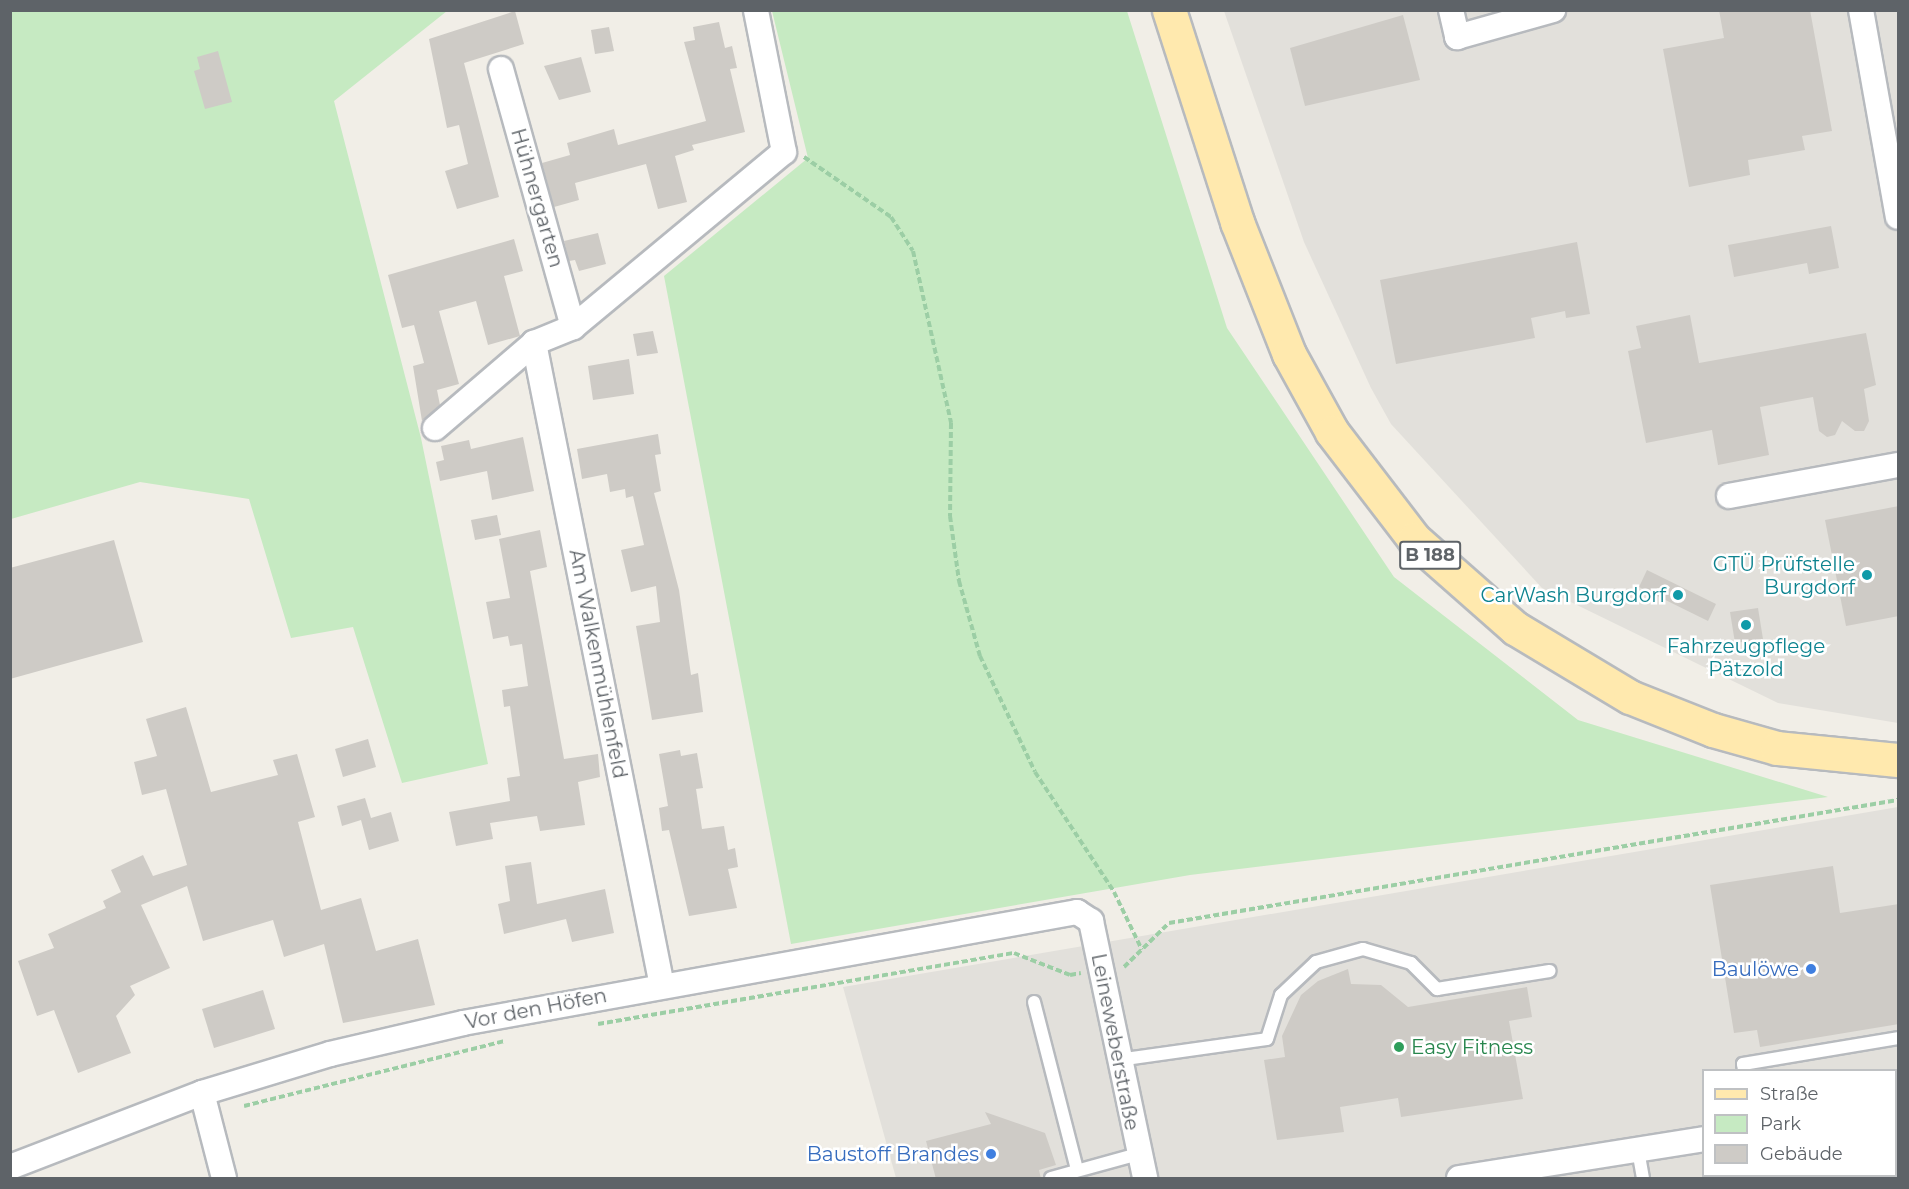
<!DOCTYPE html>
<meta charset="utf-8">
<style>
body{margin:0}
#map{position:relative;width:1909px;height:1189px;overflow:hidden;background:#f1eee7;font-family:Montserrat,sans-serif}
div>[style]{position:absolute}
.industrial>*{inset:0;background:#e2e0db}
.green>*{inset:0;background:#c6eac2}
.building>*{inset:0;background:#cecbc6}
.path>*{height:4px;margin-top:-2px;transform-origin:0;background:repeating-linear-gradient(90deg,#9ccea5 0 6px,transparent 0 9px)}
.roads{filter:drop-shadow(2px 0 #b7babe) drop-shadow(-2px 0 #b7babe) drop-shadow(0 2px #b7babe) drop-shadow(0 -2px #b7babe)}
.lane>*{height:12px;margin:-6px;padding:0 6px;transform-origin:6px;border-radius:6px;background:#fff}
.street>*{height:24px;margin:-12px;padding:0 12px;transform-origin:12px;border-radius:12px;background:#fff}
.primary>*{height:33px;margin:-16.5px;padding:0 16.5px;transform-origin:16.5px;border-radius:16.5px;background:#ffe9ae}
.dots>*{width:16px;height:16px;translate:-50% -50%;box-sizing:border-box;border:3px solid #fff;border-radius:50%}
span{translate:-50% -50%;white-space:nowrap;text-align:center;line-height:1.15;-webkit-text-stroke:5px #fff;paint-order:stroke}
.shield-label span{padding:2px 4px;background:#fff;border:2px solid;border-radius:4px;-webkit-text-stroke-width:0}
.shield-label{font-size:18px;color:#5e6368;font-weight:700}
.street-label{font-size:20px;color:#5e6368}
.culture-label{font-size:20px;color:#0d838f}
.right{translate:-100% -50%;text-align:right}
.shop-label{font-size:20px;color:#366cbe}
.leisure-label{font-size:20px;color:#27864d}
.left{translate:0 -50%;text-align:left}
.frame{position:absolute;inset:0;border:12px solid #5e6368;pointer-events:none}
.legend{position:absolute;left:1702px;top:1069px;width:195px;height:108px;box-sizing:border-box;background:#fff;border:2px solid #bfc1c3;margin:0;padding:8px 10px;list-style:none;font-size:18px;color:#5e6368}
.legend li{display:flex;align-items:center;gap:12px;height:30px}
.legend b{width:30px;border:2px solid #bfc1c3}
</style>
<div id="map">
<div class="industrial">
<i style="clip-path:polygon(1224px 11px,1898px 11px,1898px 723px,1778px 703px,1542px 588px,1391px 424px,1371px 388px,1304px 242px)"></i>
<i style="clip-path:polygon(evenodd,1898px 807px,1898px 1178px,896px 1178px,843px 987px,1898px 807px,1704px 1070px,1896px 1070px,1896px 1176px,1704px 1176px,1704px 1070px)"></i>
</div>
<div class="green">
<i style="clip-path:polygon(11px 11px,447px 11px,334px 101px,421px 438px,488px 764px,402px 783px,353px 627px,291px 638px,249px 499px,140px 482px,11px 519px)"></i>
<i style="clip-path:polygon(772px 11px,1127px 11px,1227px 328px,1394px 577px,1578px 720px,1828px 797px,1190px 875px,791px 944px,664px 276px,808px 158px)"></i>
</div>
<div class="building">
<i style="clip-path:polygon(1719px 10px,1810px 10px,1832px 131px,1802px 136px,1805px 150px,1748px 160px,1750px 175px,1689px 187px,1663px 49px,1724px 38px)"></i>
<i style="clip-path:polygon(515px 11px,524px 44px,464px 63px,499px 197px,457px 209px,445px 171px,468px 164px,459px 125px,447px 128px,429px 39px)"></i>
<i style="clip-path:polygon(1403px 15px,1420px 80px,1305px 106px,1290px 48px)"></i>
<i style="clip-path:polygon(719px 22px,725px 48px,732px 46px,737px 68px,730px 69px,745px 132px,692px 145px,694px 150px,675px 156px,687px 202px,658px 209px,646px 164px,575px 183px,579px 200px,554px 207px,542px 163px,570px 155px,567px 143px,614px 129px,618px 145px,706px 121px,684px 42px,695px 40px,693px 27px)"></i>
<i style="clip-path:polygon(609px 27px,614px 51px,595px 54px,591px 30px)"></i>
<i style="clip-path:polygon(218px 51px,232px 102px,205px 109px,194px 71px,200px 69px,197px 57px)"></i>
<i style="clip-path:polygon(581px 57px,591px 92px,559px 100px,544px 66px)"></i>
<i style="clip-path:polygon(1831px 226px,1839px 268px,1809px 274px,1807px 263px,1734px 277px,1728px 245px)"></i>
<i style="clip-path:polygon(598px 233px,606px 264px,579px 271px,575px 260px,569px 261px,564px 241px)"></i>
<i style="clip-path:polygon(514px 239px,523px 271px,504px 276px,520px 336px,488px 345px,476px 301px,439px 311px,459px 384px,437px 390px,440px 405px,422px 421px,413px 366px,424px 363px,414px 325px,402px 328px,388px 275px)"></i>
<i style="clip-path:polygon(1577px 242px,1590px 314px,1566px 318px,1565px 311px,1531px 318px,1535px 338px,1396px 364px,1380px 280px)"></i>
<i style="clip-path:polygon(1690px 315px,1699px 363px,1866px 333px,1876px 385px,1864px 389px,1869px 421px,1864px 431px,1855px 431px,1842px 421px,1835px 435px,1827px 437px,1819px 431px,1813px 397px,1760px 407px,1769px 455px,1718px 465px,1712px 430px,1646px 443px,1628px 351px,1641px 348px,1636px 326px)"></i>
<i style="clip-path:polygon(653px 331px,658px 353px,637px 356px,633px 334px)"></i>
<i style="clip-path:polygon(629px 359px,634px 394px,593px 400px,588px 366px)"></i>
<i style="clip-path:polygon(658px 434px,661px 454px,655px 455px,661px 491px,654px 493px,679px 590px,691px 675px,698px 673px,703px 712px,652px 720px,636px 626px,660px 622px,656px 586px,631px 592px,621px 550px,644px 545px,633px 496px,626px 498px,625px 489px,610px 492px,607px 474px,582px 479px,577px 449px)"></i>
<i style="clip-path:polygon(523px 437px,534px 491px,492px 500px,487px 471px,440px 481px,436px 462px,444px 460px,441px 446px,469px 440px,471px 449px)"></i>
<i style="clip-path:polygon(1899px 506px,1899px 616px,1846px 626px,1825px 520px)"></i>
<i style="clip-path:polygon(497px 515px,501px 535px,475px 540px,471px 520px)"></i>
<i style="clip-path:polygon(540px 530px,547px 567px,530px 571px,564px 759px,598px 754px,600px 777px,578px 782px,585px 825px,540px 831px,537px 816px,490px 823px,493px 839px,456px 846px,449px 812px,510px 801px,507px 778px,520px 776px,510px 706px,504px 707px,502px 690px,528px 686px,522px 644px,510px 646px,508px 636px,493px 639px,486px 602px,510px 598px,499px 539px)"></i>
<i style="clip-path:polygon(114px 540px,143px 642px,10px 679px,10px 568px)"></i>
<i style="clip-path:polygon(1647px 570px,1716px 604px,1708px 621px,1639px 587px)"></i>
<i style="clip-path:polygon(1758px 608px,1763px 639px,1735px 643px,1730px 612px)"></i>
<i style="clip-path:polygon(186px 707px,211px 792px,278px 775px,273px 760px,297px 754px,315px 817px,298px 822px,321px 910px,361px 898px,376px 951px,418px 939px,435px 1005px,343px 1023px,324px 944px,284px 957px,273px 920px,203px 941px,187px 886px,141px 905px,170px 968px,130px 986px,135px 995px,116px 1016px,131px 1053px,78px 1073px,54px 1010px,37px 1016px,18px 961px,54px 948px,48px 934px,106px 908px,103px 901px,121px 892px,111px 870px,143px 855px,153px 876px,187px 865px,166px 789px,142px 795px,134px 762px,157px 756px,146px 719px)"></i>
<i style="clip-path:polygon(368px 739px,376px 767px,343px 777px,335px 749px)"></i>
<i style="clip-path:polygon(680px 750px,681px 756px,697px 753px,703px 788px,696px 789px,702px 829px,724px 826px,728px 850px,735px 848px,738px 867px,728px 869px,737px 908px,689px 916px,669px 830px,662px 831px,659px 808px,668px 806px,659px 754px)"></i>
<i style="clip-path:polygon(365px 798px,371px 818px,391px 812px,399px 841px,369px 850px,361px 820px,342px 826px,337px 806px)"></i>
<i style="clip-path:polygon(531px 862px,537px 904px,605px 889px,614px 933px,572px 942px,566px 919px,504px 934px,498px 904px,510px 901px,505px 866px)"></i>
<i style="clip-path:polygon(1833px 866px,1840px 913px,1899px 904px,1899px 1024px,1760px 1047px,1757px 1030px,1734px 1033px,1710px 885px)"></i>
<i style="clip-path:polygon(1348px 969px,1351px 984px,1381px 985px,1408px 1007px,1527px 987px,1532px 1017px,1509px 1021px,1523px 1099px,1401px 1117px,1398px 1098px,1340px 1107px,1344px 1132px,1277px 1140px,1264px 1060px,1285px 1057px,1282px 1036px,1301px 995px,1318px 981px)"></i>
<i style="clip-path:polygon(263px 990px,275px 1029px,214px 1048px,202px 1009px)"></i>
<i style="clip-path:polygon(985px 1112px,1045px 1133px,1056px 1165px,1039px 1170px,1041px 1179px,936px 1179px,926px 1141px,991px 1124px)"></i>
</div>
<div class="path">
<i style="left:804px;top:157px;width:106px;rotate:34.6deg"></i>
<i style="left:891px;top:217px;width:40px;rotate:57.1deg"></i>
<i style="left:913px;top:251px;width:176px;rotate:77.5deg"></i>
<i style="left:951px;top:423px;width:93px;rotate:90.6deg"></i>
<i style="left:950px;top:516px;width:66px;rotate:82.1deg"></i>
<i style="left:959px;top:581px;width:78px;rotate:74.4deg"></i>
<i style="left:980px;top:656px;width:128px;rotate:64.6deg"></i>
<i style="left:1035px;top:772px;width:144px;rotate:56.6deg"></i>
<i style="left:1114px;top:892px;width:64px;rotate:64.2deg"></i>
<i style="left:1124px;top:967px;width:63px;rotate:-44.4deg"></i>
<i style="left:1169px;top:923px;width:739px;rotate:-9.58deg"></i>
<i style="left:598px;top:1024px;width:422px;rotate:-9.7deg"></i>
<i style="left:1014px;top:953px;width:60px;rotate:21.4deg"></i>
<i style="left:1070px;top:975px;width:11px;rotate:-10deg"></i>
<i style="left:244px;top:1106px;width:269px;rotate:-14deg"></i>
</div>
<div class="roads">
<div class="lane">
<i style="left:1034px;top:1002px;width:172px;rotate:75.6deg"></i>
<i style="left:1118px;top:1060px;width:150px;rotate:-8deg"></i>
<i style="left:1267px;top:1039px;width:46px;rotate:-72.3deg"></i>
<i style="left:1281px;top:995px;width:48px;rotate:-43.3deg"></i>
<i style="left:1316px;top:962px;width:49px;rotate:-15.5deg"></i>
<i style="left:1363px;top:949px;width:50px;rotate:16.3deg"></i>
<i style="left:1411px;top:963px;width:37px;rotate:45deg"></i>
<i style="left:1437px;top:989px;width:114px;rotate:-9.1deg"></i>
<i style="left:1744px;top:1070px;width:6px;rotate:-99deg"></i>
<i style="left:1743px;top:1064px;width:157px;rotate:-9.5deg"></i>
<i style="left:1638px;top:1150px;width:28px;rotate:80deg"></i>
<i style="left:1051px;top:1178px;width:90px;rotate:-15.4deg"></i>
</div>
<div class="street">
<i style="left:1451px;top:10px;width:28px;rotate:77deg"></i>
<i style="left:1457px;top:37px;width:100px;rotate:-15.7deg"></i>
<i style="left:1861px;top:10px;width:210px;rotate:79.9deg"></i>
<i style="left:501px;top:69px;width:268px;rotate:74.4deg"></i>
<i style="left:435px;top:428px;width:130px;rotate:-40.6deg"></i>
<i style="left:1729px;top:496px;width:172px;rotate:-10.4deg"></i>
<i style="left:662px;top:986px;width:656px;rotate:-101.26deg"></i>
<i style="left:534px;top:343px;width:42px;rotate:-22.3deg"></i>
<i style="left:573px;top:327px;width:274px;rotate:-39.7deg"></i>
<i style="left:784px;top:152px;width:145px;rotate:-101.2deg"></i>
<i style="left:202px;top:1093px;width:88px;rotate:75.5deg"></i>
<i style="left:1896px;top:1107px;width:2px"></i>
<i style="left:10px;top:1167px;width:206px;rotate:-21.1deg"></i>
<i style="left:202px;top:1093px;width:134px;rotate:-16.9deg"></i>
<i style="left:330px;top:1054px;width:137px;rotate:-13.1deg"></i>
<i style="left:463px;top:1023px;width:624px;rotate:-10.25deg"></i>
<i style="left:1077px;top:912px;width:17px;rotate:33deg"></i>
<i style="left:1091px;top:921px;width:263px;rotate:78.1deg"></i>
<i style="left:1762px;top:1176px;width:2px;rotate:63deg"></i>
<i style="left:1459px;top:1178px;width:248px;rotate:-9deg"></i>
</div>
<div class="primary">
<i style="left:1169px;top:10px;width:223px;rotate:72.2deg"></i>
<i style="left:1237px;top:222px;width:142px;rotate:68.5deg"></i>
<i style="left:1289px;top:354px;width:89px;rotate:61.1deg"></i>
<i style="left:1332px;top:432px;width:135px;rotate:52.5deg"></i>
<i style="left:1414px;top:539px;width:135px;rotate:41.4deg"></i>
<i style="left:1515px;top:628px;width:134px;rotate:31deg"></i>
<i style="left:1630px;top:697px;width:89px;rotate:21.7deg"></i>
<i style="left:1713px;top:730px;width:66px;rotate:15.7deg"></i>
<i style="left:1777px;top:748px;width:122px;rotate:5.7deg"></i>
</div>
</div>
<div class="dots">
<i style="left:1867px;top:575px;background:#0f9aa8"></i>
<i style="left:1678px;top:595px;background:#0f9aa8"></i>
<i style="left:1746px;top:625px;background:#0f9aa8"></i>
<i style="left:1811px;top:969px;background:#3f7fe0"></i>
<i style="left:1399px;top:1047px;background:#2e9e5b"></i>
<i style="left:991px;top:1154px;background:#3f7fe0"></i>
</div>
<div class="shield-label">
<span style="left:1430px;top:555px">B 188</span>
</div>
<div class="street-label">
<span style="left:537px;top:198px;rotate:74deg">Hühnergarten</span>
<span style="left:598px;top:664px;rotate:79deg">Am Walkenmühlenfeld</span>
<span style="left:536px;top:1009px;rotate:-11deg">Vor den Höfen</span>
<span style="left:1115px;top:1042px;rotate:79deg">Leineweberstraße</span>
</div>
<div class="culture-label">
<span class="right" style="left:1855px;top:576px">GTÜ Prüfstelle<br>Burgdorf</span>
<span class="right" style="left:1666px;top:595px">CarWash Burgdorf</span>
<span style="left:1746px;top:658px">Fahrzeugpflege<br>Pätzold</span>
</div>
<div class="shop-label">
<span class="right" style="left:1799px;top:969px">Baulöwe</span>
<span class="right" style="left:979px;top:1154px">Baustoff Brandes</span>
</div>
<div class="leisure-label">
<span class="left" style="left:1411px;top:1047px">Easy Fitness</span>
</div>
<div class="frame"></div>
<ul class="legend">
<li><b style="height:8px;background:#ffe9ae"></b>Straße</li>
<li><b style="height:16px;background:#c6eac2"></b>Park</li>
<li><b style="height:16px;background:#cecbc6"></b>Gebäude</li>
</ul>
</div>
